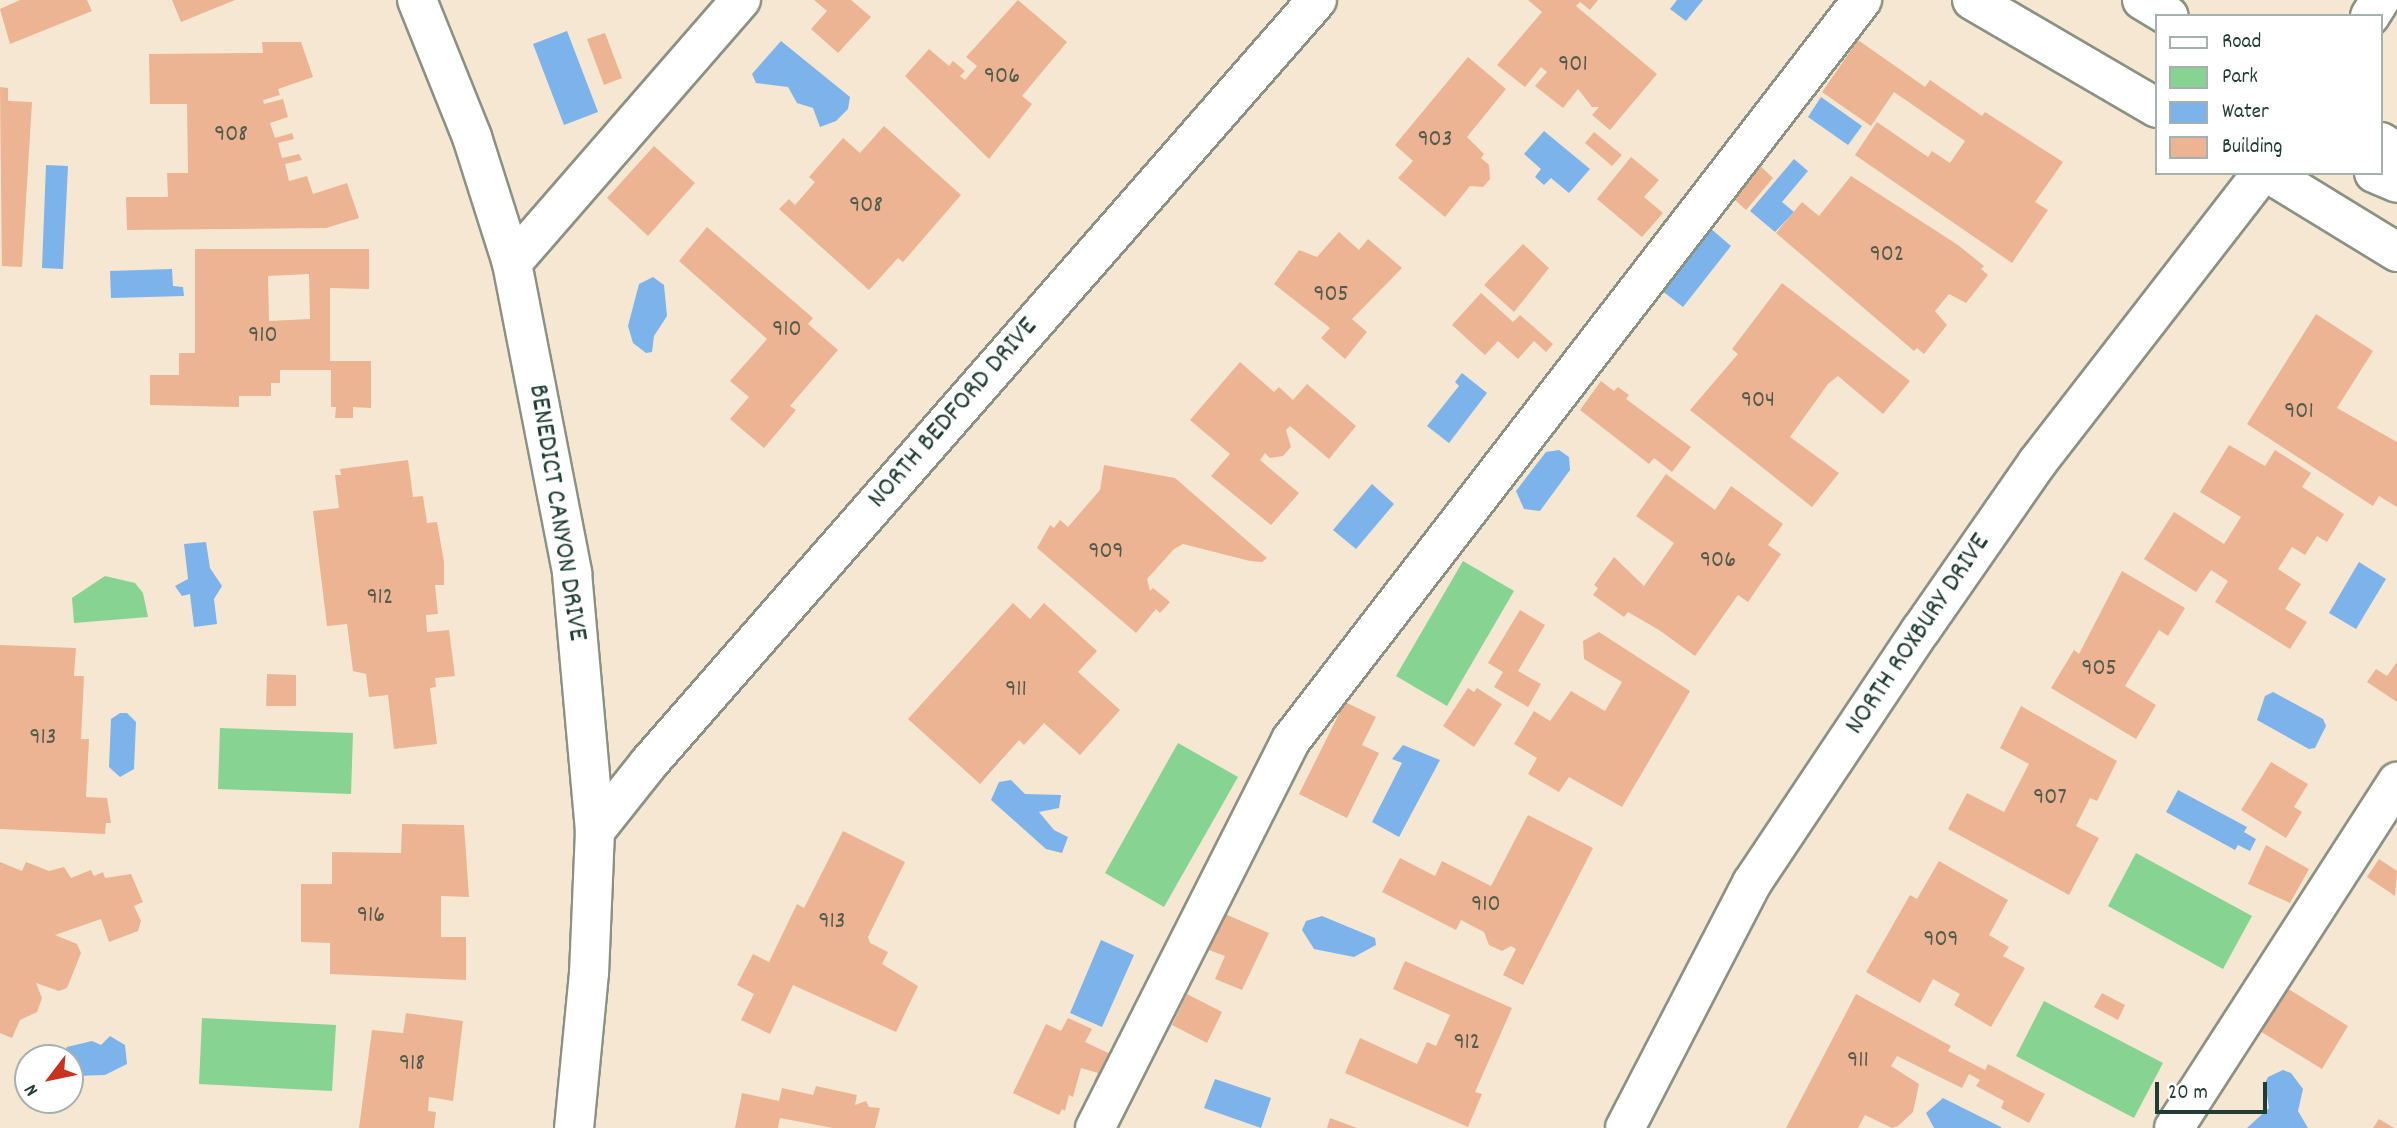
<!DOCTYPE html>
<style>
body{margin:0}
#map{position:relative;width:2397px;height:1128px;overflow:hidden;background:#f6e7d2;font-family:Dekko,sans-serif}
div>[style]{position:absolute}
.green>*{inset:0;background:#87d391}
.water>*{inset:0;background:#7cb3eb}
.building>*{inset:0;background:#ecb493}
.roads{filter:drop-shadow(2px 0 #8a9283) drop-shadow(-2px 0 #8a9283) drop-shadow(0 2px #8a9283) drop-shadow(0 -2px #8a9283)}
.minor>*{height:38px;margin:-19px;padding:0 19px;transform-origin:19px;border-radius:19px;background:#fff}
.major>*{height:38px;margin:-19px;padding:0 19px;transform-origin:19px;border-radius:19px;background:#fff}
span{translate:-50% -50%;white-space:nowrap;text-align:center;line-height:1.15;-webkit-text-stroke:5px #fff;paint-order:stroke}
.number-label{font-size:24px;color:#525b4c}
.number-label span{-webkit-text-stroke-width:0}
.street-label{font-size:28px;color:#1f3d34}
.legend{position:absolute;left:2155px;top:14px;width:228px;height:161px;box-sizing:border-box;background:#fff;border:2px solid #a5b1ae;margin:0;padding:9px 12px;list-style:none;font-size:21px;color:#1f3d34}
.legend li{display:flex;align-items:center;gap:14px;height:35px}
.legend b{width:35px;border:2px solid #a5b1ae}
.north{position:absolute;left:14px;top:1044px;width:70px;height:70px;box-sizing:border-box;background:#fff;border:2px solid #a5b1ae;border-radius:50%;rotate:238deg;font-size:19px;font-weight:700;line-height:28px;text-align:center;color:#1f3d34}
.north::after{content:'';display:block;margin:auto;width:24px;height:32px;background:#c8321e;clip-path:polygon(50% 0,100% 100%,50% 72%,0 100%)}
.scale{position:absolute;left:2155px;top:1082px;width:112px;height:32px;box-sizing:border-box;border:4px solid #1f3d34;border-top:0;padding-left:9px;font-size:21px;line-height:24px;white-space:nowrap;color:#1f3d34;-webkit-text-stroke:5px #fff;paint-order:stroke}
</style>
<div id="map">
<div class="green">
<i style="clip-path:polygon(1463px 561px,1514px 591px,1447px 706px,1396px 676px)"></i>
<i style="clip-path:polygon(105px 576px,135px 583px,143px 593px,148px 617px,74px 623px,72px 598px)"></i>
<i style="clip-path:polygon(220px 728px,353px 733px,351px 794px,218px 789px)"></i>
<i style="clip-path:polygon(1178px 743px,1238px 777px,1164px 907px,1105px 873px)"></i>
<i style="clip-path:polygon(2136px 853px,2252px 916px,2223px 969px,2108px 906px)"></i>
<i style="clip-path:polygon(2044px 1001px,2163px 1063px,2134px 1118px,2016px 1056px)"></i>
<i style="clip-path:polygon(202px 1018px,336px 1025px,332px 1091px,199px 1084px)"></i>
</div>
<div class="water">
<i style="clip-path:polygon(1677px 0,1703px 0,1686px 21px,1670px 9px)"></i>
<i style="clip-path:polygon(567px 31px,598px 112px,564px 125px,533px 44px)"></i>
<i style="clip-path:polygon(781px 41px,850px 97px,848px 109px,836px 121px,820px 127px,813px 108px,797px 103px,788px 87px,756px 83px,752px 74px)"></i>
<i style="clip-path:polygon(1821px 97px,1862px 126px,1848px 145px,1808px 117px)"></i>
<i style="clip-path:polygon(1544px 131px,1590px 169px,1569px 193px,1551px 178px,1544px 185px,1535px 177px,1541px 169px,1524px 154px)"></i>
<i style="clip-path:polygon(1794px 159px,1808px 171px,1782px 202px,1794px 212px,1775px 232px,1750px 211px)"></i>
<i style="clip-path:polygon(46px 165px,68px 166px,63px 269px,42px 268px)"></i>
<i style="clip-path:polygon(1710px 228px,1731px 246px,1683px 307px,1661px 290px)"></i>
<i style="clip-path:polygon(172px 269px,173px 286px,183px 287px,184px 296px,111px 298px,110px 271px)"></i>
<i style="clip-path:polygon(653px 277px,664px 285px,667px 316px,654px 336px,652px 352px,646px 353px,633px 343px,628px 326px,639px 284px)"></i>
<i style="clip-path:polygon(1462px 373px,1487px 393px,1449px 443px,1427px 426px,1459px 386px,1455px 382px)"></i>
<i style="clip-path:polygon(1559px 450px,1569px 457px,1570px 470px,1540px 511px,1524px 509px,1516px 491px,1546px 452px)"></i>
<i style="clip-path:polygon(1372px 484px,1394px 504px,1356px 549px,1333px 530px)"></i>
<i style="clip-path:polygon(206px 542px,210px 568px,222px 586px,214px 599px,217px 624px,194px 627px,190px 594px,182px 596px,175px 586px,188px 579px,184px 544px)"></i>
<i style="clip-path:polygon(2359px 562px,2386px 579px,2356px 629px,2329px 613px)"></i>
<i style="clip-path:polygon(2273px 692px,2323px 719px,2326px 726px,2315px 748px,2309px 749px,2257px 720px,2265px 696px)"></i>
<i style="clip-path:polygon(120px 713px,127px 713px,136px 722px,134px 769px,120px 777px,109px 767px,111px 719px)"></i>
<i style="clip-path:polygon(1403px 745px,1440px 760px,1399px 837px,1372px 822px,1402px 763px,1392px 759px)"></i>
<i style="clip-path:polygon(1011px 780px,1025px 794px,1061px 795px,1059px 808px,1039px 812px,1054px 830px,1068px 837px,1062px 853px,1046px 849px,991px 800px,999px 782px)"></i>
<i style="clip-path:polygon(2178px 790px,2247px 827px,2244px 832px,2256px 839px,2250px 851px,2238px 845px,2235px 850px,2166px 812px)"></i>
<i style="clip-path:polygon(1322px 916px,1375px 938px,1376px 945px,1354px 957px,1314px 949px,1302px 930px,1306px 921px)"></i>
<i style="clip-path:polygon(1101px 940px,1134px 955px,1102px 1027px,1070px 1013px)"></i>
<i style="clip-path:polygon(110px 1036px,125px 1045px,127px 1064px,105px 1075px,73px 1076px,70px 1058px,62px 1056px,67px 1047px,92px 1041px,101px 1045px)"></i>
<i style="clip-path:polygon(2283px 1070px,2291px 1073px,2303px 1089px,2298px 1111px,2308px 1128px,2247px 1128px,2269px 1108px,2265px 1083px,2268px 1077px)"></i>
<i style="clip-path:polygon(1215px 1079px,1271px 1098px,1261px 1128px,1204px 1108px)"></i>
<i style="clip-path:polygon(1943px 1098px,2001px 1127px,2001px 1128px,1934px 1128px,1926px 1113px)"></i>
</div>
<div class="building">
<i style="clip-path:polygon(20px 0,87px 0,92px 11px,10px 44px,0 9px)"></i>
<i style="clip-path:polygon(172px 0,235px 0,181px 22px)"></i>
<i style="clip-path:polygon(814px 0,851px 0,871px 17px,838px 53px,811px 29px,827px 11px)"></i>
<i style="clip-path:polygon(1018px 0,1067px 42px,1022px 96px,1032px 104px,989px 159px,905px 76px,929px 49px,949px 66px,953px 61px,965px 71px,960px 76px,965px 80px,977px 66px,966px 57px)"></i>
<i style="clip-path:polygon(1528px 0,1598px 0,1590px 10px,1580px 2px,1576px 6px,1657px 74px,1610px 130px,1592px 115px,1599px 107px,1592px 107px,1578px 89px,1563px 108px,1535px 86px,1547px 72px,1541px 67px,1525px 87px,1497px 65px,1542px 12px)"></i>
<i style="clip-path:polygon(605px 33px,622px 78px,604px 85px,587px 39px)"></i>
<i style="clip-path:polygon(1858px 40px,1925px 87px,1930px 80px,1982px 116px,1985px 112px,2063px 162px,2035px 202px,2048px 210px,2012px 263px,1855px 155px,1877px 122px,1928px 157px,1932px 151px,1950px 163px,1965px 141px,1894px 92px,1871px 126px,1822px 92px)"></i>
<i style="clip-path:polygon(262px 42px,301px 42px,313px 77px,278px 89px,280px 95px,263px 100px,264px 104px,283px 99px,288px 117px,270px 123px,275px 138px,292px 133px,294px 139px,278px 143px,282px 158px,299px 154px,302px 160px,285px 164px,289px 181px,307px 176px,313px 194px,347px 183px,359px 218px,326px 228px,127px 230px,126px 197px,168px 197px,167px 173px,188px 173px,187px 104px,150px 104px,149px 54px,263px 53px)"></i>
<i style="clip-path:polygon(1468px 57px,1506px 89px,1467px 137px,1484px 154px,1481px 158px,1489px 165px,1490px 179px,1483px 187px,1470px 186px,1445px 217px,1398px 178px,1413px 161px,1395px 145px)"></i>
<i style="clip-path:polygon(0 87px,8px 88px,8px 101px,32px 102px,22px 267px,2px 266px,2px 273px)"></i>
<i style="clip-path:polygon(884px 126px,961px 195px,903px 262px,898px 258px,869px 290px,779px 209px,789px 199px,795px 205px,815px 182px,809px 177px,843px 138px,860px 153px)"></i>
<i style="clip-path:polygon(1594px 132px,1622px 155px,1612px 166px,1585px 143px)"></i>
<i style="clip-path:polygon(654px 146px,695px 183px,648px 236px,607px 198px)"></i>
<i style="clip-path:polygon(1631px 157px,1659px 180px,1644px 197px,1663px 213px,1642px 237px,1597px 199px)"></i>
<i style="clip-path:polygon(1753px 159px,1773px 178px,1746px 210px,1725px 191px)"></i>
<i style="clip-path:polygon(1851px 176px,1958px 245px,1984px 266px,1981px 269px,1988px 275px,1966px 303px,1949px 294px,1935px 311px,1947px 325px,1924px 354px,1917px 348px,1914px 351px,1776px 233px,1802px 202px,1819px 216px)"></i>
<i style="clip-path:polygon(707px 227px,813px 318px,808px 324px,838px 350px,790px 406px,796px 410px,764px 448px,730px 419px,749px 397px,730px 381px,767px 339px,679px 261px)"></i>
<i style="clip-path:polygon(1339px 232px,1359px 250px,1368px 239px,1402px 268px,1352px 319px,1367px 332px,1345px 359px,1321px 338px,1330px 328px,1274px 284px,1299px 250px,1317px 257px)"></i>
<i style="clip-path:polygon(1523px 244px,1549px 268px,1514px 312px,1484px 285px)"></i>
<i style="clip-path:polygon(evenodd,195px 249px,369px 249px,369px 289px,330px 288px,330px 361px,371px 361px,371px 408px,353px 407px,353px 418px,335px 418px,336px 407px,331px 407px,331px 370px,280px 370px,280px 383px,271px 383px,271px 396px,239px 396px,239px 407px,150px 405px,150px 375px,179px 375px,179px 353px,195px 353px,195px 249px,309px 274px,310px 319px,269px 321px,268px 276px,309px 274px)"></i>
<i style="clip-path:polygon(1782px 283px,1910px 381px,1883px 414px,1838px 376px,1828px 384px,1790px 437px,1839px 473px,1812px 507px,1690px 410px,1738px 354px,1732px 349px)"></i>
<i style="clip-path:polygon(1481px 293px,1513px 322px,1520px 315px,1553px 344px,1546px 352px,1534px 341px,1518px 359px,1498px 341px,1485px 355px,1452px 325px)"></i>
<i style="clip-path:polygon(2316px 314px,2373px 351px,2337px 408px,2397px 442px,2397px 507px,2379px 496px,2373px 506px,2247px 424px)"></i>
<i style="clip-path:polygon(1240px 362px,1274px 392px,1279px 387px,1293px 400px,1307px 384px,1356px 426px,1329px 459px,1290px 426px,1286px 430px,1291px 447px,1283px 456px,1270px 458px,1265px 453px,1260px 460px,1299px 493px,1271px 525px,1211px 476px,1230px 454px,1190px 420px)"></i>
<i style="clip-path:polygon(1601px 381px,1614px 391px,1618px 387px,1629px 395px,1626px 399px,1691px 447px,1672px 472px,1654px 458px,1649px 464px,1580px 410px)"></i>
<i style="clip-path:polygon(2229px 445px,2265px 466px,2275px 450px,2311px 473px,2302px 487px,2344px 514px,2327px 542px,2317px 536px,2305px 555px,2292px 547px,2278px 569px,2301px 584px,2285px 609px,2307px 622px,2290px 649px,2215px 602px,2228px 581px,2211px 570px,2196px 592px,2144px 559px,2174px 512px,2224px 544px,2241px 517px,2200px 492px)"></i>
<i style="clip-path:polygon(408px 460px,413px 497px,423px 496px,427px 523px,437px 522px,444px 562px,444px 585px,435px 585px,438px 614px,426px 615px,427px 632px,449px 630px,455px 676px,435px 678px,436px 687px,430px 688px,437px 744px,394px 749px,388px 695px,369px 697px,366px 674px,353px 671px,347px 624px,327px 626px,313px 511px,339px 508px,335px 475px,341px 475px,340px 469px)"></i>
<i style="clip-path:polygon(1104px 465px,1175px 478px,1267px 558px,1262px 562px,1250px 561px,1183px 544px,1174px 549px,1147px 579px,1150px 591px,1153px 588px,1170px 602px,1160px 613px,1156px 609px,1136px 633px,1037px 548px,1050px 525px,1054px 528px,1060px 520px,1068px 527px,1100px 490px)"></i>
<i style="clip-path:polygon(1666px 474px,1715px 510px,1731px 486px,1783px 524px,1768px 545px,1781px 554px,1748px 602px,1738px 595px,1695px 656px,1659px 630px,1628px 612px,1624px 617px,1593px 595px,1598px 588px,1594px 585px,1614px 557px,1644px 586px,1674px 543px,1636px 516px)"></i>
<i style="clip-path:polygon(2122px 571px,2185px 608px,2168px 636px,2159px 630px,2125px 686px,2156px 705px,2136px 739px,2051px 688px,2074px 650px,2079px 654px)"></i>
<i style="clip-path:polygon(1013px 603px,1030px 619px,1044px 603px,1097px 651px,1078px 672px,1120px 710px,1080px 755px,1044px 723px,1024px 745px,1019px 740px,980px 784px,908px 719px)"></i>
<i style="clip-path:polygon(1520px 610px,1545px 625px,1518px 671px,1541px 684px,1528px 707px,1494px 687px,1503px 672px,1488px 663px)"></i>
<i style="clip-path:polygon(1599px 632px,1690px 691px,1622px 807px,1569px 777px,1559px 792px,1528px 774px,1537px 758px,1514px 744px,1534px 711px,1550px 721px,1571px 691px,1605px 711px,1622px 682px,1584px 659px,1583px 641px)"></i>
<i style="clip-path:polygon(0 645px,76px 648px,74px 676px,84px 676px,81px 739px,89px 739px,86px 797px,107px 798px,111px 823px,106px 823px,105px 834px,0 829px)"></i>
<i style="clip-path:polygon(2397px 662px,2397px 702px,2367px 682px,2376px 669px,2387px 676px)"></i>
<i style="clip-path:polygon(267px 674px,296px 675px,296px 706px,266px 706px)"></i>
<i style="clip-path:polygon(1468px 688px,1474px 692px,1477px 688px,1502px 704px,1474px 747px,1443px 726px)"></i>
<i style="clip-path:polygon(1345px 702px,1376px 717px,1362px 745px,1379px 753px,1347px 818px,1299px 794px)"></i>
<i style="clip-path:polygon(2021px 706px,2117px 761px,2097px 801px,2090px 798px,2076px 826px,2099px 838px,2069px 895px,1948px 829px,1967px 793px,2004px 812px,2029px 764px,2000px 748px)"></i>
<i style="clip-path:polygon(2271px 762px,2308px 784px,2294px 807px,2302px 812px,2286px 838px,2241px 810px)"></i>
<i style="clip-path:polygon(1528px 815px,1593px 848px,1523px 985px,1503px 975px,1516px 949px,1511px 946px,1502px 951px,1489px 945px,1484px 932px,1461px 920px,1456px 930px,1382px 892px,1400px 858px,1435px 876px,1442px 861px,1491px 886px)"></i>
<i style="clip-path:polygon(402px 824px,464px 825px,469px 897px,441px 896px,441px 937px,466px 937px,466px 980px,330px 974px,330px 943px,301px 942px,301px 884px,332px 884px,332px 852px,401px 853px)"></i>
<i style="clip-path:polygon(843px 831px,905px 862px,868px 937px,870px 943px,888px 952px,882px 964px,918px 986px,896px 1032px,793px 985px,770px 1034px,741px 1020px,754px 994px,737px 985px,753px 954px,769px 962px,797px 904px,804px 908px)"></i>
<i style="clip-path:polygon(2266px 845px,2309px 869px,2290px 903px,2248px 884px)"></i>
<i style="clip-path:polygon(2379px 859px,2397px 871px,2395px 896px,2367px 877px)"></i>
<i style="clip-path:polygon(1939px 861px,2008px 900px,1989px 935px,2009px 947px,2003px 956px,2025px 968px,1991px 1027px,1954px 1005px,1960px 994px,1933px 979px,1920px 1003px,1866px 972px,1910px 895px,1917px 899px)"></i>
<i style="clip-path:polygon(0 862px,22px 871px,26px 862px,49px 871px,64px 867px,71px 878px,91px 870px,94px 876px,103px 872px,105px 878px,131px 874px,143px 902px,134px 906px,141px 921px,138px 931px,109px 942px,101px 919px,55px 935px,77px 944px,81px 953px,67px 988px,59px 991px,36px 983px,42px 998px,37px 1012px,20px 1020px,12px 1038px,0 1033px)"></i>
<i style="clip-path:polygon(1225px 914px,1269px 933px,1242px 990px,1215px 979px,1225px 956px,1209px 950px)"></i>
<i style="clip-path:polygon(1405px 961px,1512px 1008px,1475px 1092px,1482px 1094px,1468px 1127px,1345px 1073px,1360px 1038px,1417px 1064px,1427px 1042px,1436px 1046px,1450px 1015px,1393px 989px)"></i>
<i style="clip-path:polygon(2282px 985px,2348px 1026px,2322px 1069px,2255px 1028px)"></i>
<i style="clip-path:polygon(2102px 993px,2125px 1005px,2118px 1020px,2094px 1007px)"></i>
<i style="clip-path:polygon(1187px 994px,1222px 1012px,1207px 1043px,1172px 1025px)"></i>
<i style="clip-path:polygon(1856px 994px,1951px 1046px,1948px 1051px,1985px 1070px,1988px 1064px,2045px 1094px,2029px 1123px,2001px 1108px,2004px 1101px,1976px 1086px,1980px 1080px,1969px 1074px,1962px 1088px,1897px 1056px,1891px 1066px,1919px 1084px,1913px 1112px,1898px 1126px,1892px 1128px,1865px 1115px,1858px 1128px,1786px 1128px)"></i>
<i style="clip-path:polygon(406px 1013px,463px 1021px,453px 1101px,429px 1097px,428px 1111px,436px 1112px,434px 1128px,359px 1128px,372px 1030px,403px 1033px)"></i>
<i style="clip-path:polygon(1068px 1018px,1092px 1029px,1085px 1042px,1123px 1060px,1109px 1089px,1094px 1081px,1098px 1073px,1081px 1068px,1073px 1097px,1069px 1095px,1065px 1111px,1062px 1109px,1059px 1115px,1013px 1093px,1046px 1024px,1061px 1031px)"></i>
<i style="clip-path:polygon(816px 1086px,857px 1095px,855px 1105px,866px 1101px,869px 1107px,880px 1108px,875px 1128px,833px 1128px,780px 1118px,778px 1128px,735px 1128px,742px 1093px,779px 1101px,782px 1088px,813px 1095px)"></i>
<i style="clip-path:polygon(1330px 1118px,1357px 1128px,1327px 1128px)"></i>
<i style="clip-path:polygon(2379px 1119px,2394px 1128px,2373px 1128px)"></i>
</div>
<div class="roads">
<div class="minor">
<i style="left:417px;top:0;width:148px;rotate:68.1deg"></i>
<i style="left:472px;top:137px;width:132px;rotate:72.4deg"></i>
<i style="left:512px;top:263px;width:316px;rotate:79deg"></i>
<i style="left:572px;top:573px;width:259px;rotate:84.9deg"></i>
<i style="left:595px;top:831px;width:142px;rotate:92.4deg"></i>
<i style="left:589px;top:973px;width:156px;rotate:95.5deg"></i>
<i style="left:2370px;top:16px;width:19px;rotate:-58deg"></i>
<i style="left:512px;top:263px;width:349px;rotate:-49deg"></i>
<i style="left:595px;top:831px;width:87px;rotate:-51.5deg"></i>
<i style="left:649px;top:763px;width:1014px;rotate:-48.8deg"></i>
<i style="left:1095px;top:1128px;width:435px;rotate:-63.2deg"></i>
<i style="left:1291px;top:740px;width:935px;rotate:-52.35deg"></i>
<i style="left:1625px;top:1128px;width:276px;rotate:-62.6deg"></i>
<i style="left:1752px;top:883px;width:304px;rotate:-56.3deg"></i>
<i style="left:1921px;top:630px;width:203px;rotate:-55.2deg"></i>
<i style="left:2037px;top:463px;width:367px;rotate:-52.2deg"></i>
<i style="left:2174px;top:1128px;width:412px;rotate:-57.2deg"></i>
</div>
<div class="major">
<i style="left:1972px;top:0;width:214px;rotate:30.3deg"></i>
<i style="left:2142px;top:0;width:31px;rotate:31deg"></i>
<i style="left:2381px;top:142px;width:19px;rotate:32deg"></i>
<i style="left:2268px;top:173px;width:151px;rotate:31.5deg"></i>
<i style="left:2374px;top:173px;width:25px;rotate:23deg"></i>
</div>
</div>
<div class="number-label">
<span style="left:1573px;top:66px">901</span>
<span style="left:1002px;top:78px">906</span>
<span style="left:231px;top:136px">908</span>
<span style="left:1435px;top:141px">903</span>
<span style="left:866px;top:207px">908</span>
<span style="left:1887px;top:256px">902</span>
<span style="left:1331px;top:296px">905</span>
<span style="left:787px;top:331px">910</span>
<span style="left:263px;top:337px">910</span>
<span style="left:1758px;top:402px">904</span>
<span style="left:2299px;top:413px">901</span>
<span style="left:1106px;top:553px">909</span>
<span style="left:1718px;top:562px">906</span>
<span style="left:380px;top:599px">912</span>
<span style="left:2099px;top:670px">905</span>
<span style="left:1016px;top:691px">911</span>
<span style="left:43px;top:739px">913</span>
<span style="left:2050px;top:799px">907</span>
<span style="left:1486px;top:906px">910</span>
<span style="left:371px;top:917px">916</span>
<span style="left:832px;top:923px">913</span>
<span style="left:1941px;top:941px">909</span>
<span style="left:1467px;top:1044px">912</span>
<span style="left:1858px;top:1062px">911</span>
<span style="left:412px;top:1065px">918</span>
</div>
<div class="street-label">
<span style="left:954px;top:414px;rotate:-49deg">NORTH BEDFORD DRIVE</span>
<span style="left:556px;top:513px;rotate:81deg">BENEDICT CANYON DRIVE</span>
<span style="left:1919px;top:635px;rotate:-56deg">NORTH ROXBURY DRIVE</span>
</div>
<ul class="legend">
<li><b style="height:9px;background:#fff"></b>Road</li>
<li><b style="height:19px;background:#87d391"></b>Park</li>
<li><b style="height:19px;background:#7cb3eb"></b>Water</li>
<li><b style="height:19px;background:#ecb493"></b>Building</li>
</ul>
<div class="north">N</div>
<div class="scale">20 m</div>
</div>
